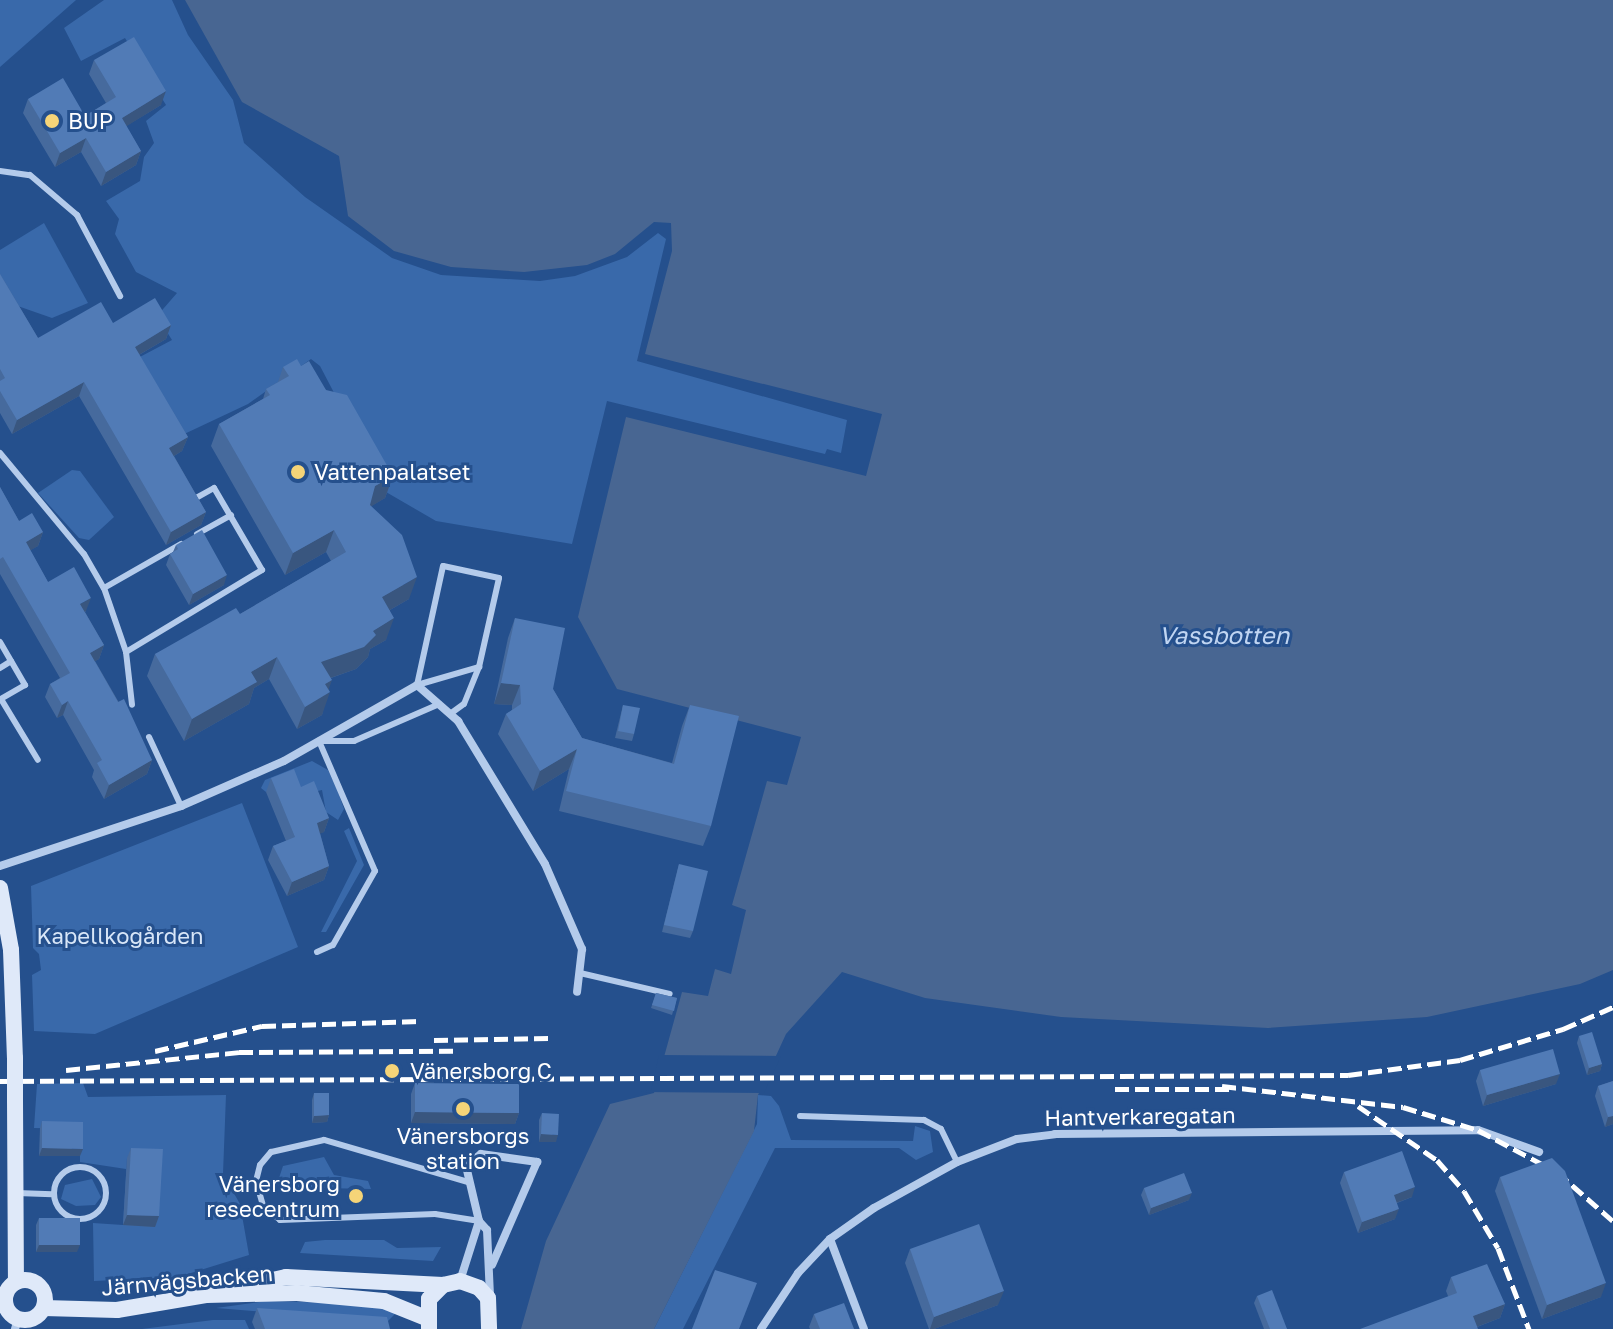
<!DOCTYPE html>
<meta charset="utf-8">
<style>
body{margin:0}
#map{position:relative;width:1613px;height:1329px;overflow:hidden;background:#25508d;font-family:"Golos Text",sans-serif}
div>[style]{position:absolute}
.green>*{inset:0;background:#3969aa}
.water>*{inset:0;background:#486692}
.pier>*{inset:0;background:#25508d}
.service>*{height:6px;margin:-3px;padding:0 3px;transform-origin:3px;border-radius:3px;background:#b4cbeb}
.service>.ring{margin:-3px;padding:0;box-sizing:content-box;background:none;border:6px solid #b4cbeb;border-radius:50%}
.minor>*{height:8px;margin:-4px;padding:0 4px;transform-origin:4px;border-radius:4px;background:#b4cbeb}
.secondary>*{height:16px;margin:-8px;padding:0 8px;transform-origin:8px;border-radius:8px;background:#dfe9f9}
.secondary>.ring{margin:-8px;padding:0;box-sizing:content-box;background:none;border:16px solid #dfe9f9;border-radius:50%}
.rail>*{height:5px;margin-top:-2.5px;transform-origin:0;background:repeating-linear-gradient(90deg,#fff 0 14px,transparent 0 20px)}
.secondary-bridge>*{height:16px;margin:-8px;padding:0 8px;transform-origin:8px;border-radius:8px;background:#dfe9f9}
.wall>*{inset:0;background:#466a9d}
.shaded-wall>*{inset:0;background:#39567f}
.building>*{inset:0;background:#517bb6}
.dots>*{width:22px;height:22px;translate:-50% -50%;box-sizing:border-box;border:4px solid #25508d;border-radius:50%}
span{translate:-50% -50%;white-space:nowrap;text-align:center;line-height:1.15;-webkit-text-stroke:6px #25508d;paint-order:stroke}
.poi-label{font-size:22px;color:#fff}
.left{translate:0 -50%;text-align:left}
.right{translate:-100% -50%;text-align:right}
.park-label{font-size:22px;color:#d8e6f8}
.street-label{font-size:22px;color:#fff}
.water-label{font-size:24px;color:#c0d5f2;font-style:italic}
</style>
<div id="map">
<div class="green">
<i style="clip-path:polygon(0 0,76px 0,0 67px)"></i>
<i style="clip-path:polygon(104px 0,172px 0,188px 35px,233px 100px,244px 143px,305px 197px,392px 258px,441px 275px,540px 281px,575px 276px,627px 257px,658px 233px,666px 239px,637px 361px,847px 420px,841px 453px,827px 449px,825px 454px,607px 401px,572px 544px,436px 521px,386px 492px,320px 366px,311px 359px,248px 404px,180px 436px,136px 359px,172px 340px,157px 316px,177px 293px,136px 272px,115px 234px,119px 219px,106px 201px,140px 181px,144px 157px,154px 143px,146px 121px,166px 105px,125px 38px,81px 61px,64px 28px)"></i>
<i style="clip-path:polygon(44px 223px,88px 303px,52px 318px,12px 304px,0 285px,0 250px)"></i>
<i style="clip-path:polygon(72px 470px,80px 471px,114px 517px,89px 540px,79px 538px,38px 493px)"></i>
<i style="clip-path:polygon(312px 761px,328px 770px,337px 789px,344px 809px,338px 820px,326px 812px,322px 790px,297px 796px,289px 783px,266px 792px,261px 788px,265px 780px)"></i>
<i style="clip-path:polygon(242px 803px,298px 947px,95px 1034px,34px 1031px,32px 975px,41px 970px,39px 954px,33px 948px,31px 886px)"></i>
<i style="clip-path:polygon(349px 828px,364px 865px,326px 932px,321px 932px,357px 861px,344px 831px)"></i>
<i style="clip-path:polygon(83px 1083px,88px 1097px,226px 1095px,223px 1174px,240px 1204px,249px 1255px,178px 1277px,94px 1281px,93px 1223px,123px 1225px,127px 1158px,126px 1169px,80px 1162px,80px 1129px,34px 1128px,37px 1084px)"></i>
<i style="clip-path:polygon(758px 1095px,771px 1096px,779px 1106px,791px 1140px,913px 1141px,915px 1126px,930px 1131px,933px 1152px,916px 1160px,899px 1148px,775px 1148px,683px 1329px,654px 1329px,757px 1124px)"></i>
<i style="clip-path:polygon(324px 1157px,334px 1175px,368px 1181px,371px 1189px,276px 1187px,283px 1166px)"></i>
<i style="clip-path:polygon(92px 1179px,101px 1197px,95px 1205px,76px 1206px,61px 1199px,65px 1185px)"></i>
<i style="clip-path:polygon(325px 1240px,384px 1240px,397px 1248px,441px 1247px,433px 1261px,300px 1253px,305px 1242px)"></i>
<i style="clip-path:polygon(266px 1301px,342px 1303px,396px 1309px,395px 1314px,387px 1322px,216px 1308px)"></i>
<i style="clip-path:polygon(213px 1320px,245px 1320px,249px 1329px,142px 1329px)"></i>
</div>
<div class="water">
<i style="clip-path:polygon(185px 0,1613px 0,1613px 970px,1580px 984px,1427px 1017px,1268px 1028px,1061px 1017px,925px 998px,842px 972px,786px 1034px,758px 1095px,754px 1131px,654px 1329px,521px 1329px,546px 1241px,610px 1104px,654px 1093px,682px 992px,708px 996px,715px 969px,731px 974px,746px 910px,732px 905px,767px 781px,787px 785px,801px 737px,617px 689px,578px 617px,626px 417px,866px 476px,882px 414px,645px 354px,672px 251px,671px 223px,654px 222px,615px 254px,587px 265px,524px 272px,451px 267px,394px 251px,348px 216px,339px 156px,242px 102px)"></i>
</div>
<div class="pier">
<i style="clip-path:polygon(659px 1055px,781px 1056px,764px 1093px,641px 1092px,651px 1090px)"></i>
</div>
<div class="service">
<i style="left:0;top:171px;width:30px;rotate:8deg"></i>
<i style="left:30px;top:175px;width:62px;rotate:40.4deg"></i>
<i style="left:77px;top:215px;width:92px;rotate:62deg"></i>
<i style="left:0;top:453px;width:131px;rotate:50.3deg"></i>
<i style="left:84px;top:554px;width:39px;rotate:60deg"></i>
<i style="left:104px;top:588px;width:68px;rotate:71deg"></i>
<i style="left:126px;top:652px;width:53px;rotate:83.5deg"></i>
<i style="left:197px;top:534px;width:39px;rotate:-29deg"></i>
<i style="left:104px;top:588px;width:89px;rotate:-29.7deg"></i>
<i style="left:0;top:642px;width:50px;rotate:59.8deg"></i>
<i style="left:25px;top:685px;width:28px;rotate:150deg"></i>
<i style="left:1px;top:699px;width:71px;rotate:58.8deg"></i>
<i style="left:126px;top:652px;width:159px;rotate:-31.1deg"></i>
<i style="left:262px;top:570px;width:95px;rotate:-120.3deg"></i>
<i style="left:214px;top:488px;width:25px;rotate:151deg"></i>
<i style="left:0;top:668px;width:13px;rotate:-32deg"></i>
<i style="left:450px;top:714px;width:17px;rotate:-36deg"></i>
<i style="left:464px;top:704px;width:40px;rotate:-68deg"></i>
<i style="left:479px;top:667px;width:91px;rotate:-77.3deg"></i>
<i style="left:499px;top:578px;width:57px;rotate:-167.9deg"></i>
<i style="left:443px;top:566px;width:122px;rotate:102.3deg"></i>
<i style="left:417px;top:685px;width:65px;rotate:-16.2deg"></i>
<i style="left:149px;top:737px;width:76px;rotate:65.1deg"></i>
<i style="left:317px;top:952px;width:17px;rotate:-24deg"></i>
<i style="left:333px;top:945px;width:85px;rotate:-60.4deg"></i>
<i style="left:375px;top:871px;width:142px;rotate:-113.3deg"></i>
<i style="left:319px;top:741px;width:35px"></i>
<i style="left:354px;top:741px;width:93px;rotate:-23.5deg"></i>
<i style="left:580px;top:973px;width:92px;rotate:13.1deg"></i>
<i style="left:800px;top:1116px;width:124px;rotate:1.8deg"></i>
<i style="left:924px;top:1120px;width:19px;rotate:28deg"></i>
<i style="left:941px;top:1129px;width:37px;rotate:64deg"></i>
<i class="ring" style="left:54px;top:1167px;width:46px;height:46px"></i>
<i style="left:468px;top:1182px;width:150px;rotate:-163.7deg"></i>
<i style="left:324px;top:1140px;width:54px;rotate:167.2deg"></i>
<i style="left:271px;top:1152px;width:17px;rotate:130deg"></i>
<i style="left:260px;top:1165px;width:16px;rotate:104deg"></i>
<i style="left:256px;top:1181px;width:26px;rotate:74deg"></i>
<i style="left:263px;top:1206px;width:22px;rotate:39deg"></i>
<i style="left:280px;top:1220px;width:155px;rotate:-2.2deg"></i>
<i style="left:435px;top:1214px;width:45px;rotate:9deg"></i>
<i style="left:17px;top:1193px;width:35px;rotate:2deg"></i>
</div>
<div class="minor">
<i style="left:0;top:866px;width:191px;rotate:-18.3deg"></i>
<i style="left:181px;top:806px;width:112px;rotate:-23.6deg"></i>
<i style="left:284px;top:761px;width:153px;rotate:-29.7deg"></i>
<i style="left:417px;top:685px;width:55px;rotate:41.3deg"></i>
<i style="left:458px;top:721px;width:167px;rotate:58.7deg"></i>
<i style="left:545px;top:864px;width:93px;rotate:66.5deg"></i>
<i style="left:582px;top:949px;width:43px;rotate:96.6deg"></i>
<i style="left:830px;top:1239px;width:96px;rotate:69.3deg"></i>
<i style="left:460px;top:1281px;width:63px;rotate:-72.4deg"></i>
<i style="left:490px;top:1296px;width:66px;rotate:-92.6deg"></i>
<i style="left:487px;top:1230px;width:12px;rotate:-132deg"></i>
<i style="left:479px;top:1221px;width:57px;rotate:-103.3deg"></i>
<i style="left:466px;top:1166px;width:19px;rotate:-39deg"></i>
<i style="left:481px;top:1154px;width:57px;rotate:8.1deg"></i>
<i style="left:537px;top:1162px;width:112px;rotate:113.6deg"></i>
<i style="left:15px;top:1329px;width:10px;rotate:-73deg"></i>
<i style="left:761px;top:1329px;width:67px;rotate:-56.5deg"></i>
<i style="left:798px;top:1273px;width:47px;rotate:-46.7deg"></i>
<i style="left:830px;top:1239px;width:54px;rotate:-35.2deg"></i>
<i style="left:874px;top:1208px;width:95px;rotate:-29deg"></i>
<i style="left:957px;top:1162px;width:64px;rotate:-21deg"></i>
<i style="left:1017px;top:1139px;width:38px;rotate:-7deg"></i>
<i style="left:1055px;top:1134px;width:423px;rotate:-0.5deg"></i>
<i style="left:1478px;top:1130px;width:65px;rotate:19.8deg"></i>
</div>
<div class="secondary">
<i style="left:0;top:888px;width:63px;rotate:79.9deg"></i>
<i style="left:11px;top:950px;width:108px;rotate:87.9deg"></i>
<i style="left:15px;top:1100px;width:182px;rotate:89.7deg"></i>
<i class="ring" style="left:5px;top:1280px;width:24px;height:24px"></i>
<i style="left:242px;top:1287px;width:45px;rotate:-12.8deg"></i>
<i style="left:286px;top:1277px;width:157px;rotate:2.9deg"></i>
<i style="left:44px;top:1308px;width:73px;rotate:1.6deg"></i>
<i style="left:117px;top:1310px;width:90px;rotate:-9.6deg"></i>
<i style="left:206px;top:1295px;width:91px;rotate:-1.3deg"></i>
<i style="left:297px;top:1293px;width:87px;rotate:5.3deg"></i>
<i style="left:384px;top:1301px;width:45px;rotate:22deg"></i>
<i style="left:429px;top:1329px;width:30px;rotate:-90deg"></i>
<i style="left:429px;top:1299px;width:20px;rotate:-45deg"></i>
<i style="left:443px;top:1285px;width:17px;rotate:-13deg"></i>
<i style="left:460px;top:1281px;width:20px;rotate:20deg"></i>
<i style="left:479px;top:1288px;width:13px;rotate:48deg"></i>
<i style="left:488px;top:1298px;width:31px;rotate:88deg"></i>
</div>
<div class="rail">
<i style="left:434px;top:1040px;width:115px;rotate:-1deg"></i>
<i style="left:155px;top:1051px;width:110px;rotate:-13.2deg"></i>
<i style="left:262px;top:1026px;width:158px;rotate:-1.8deg"></i>
<i style="left:66px;top:1070px;width:174px;rotate:-5.9deg"></i>
<i style="left:239px;top:1052px;width:215px;rotate:-0.3deg"></i>
<i style="left:0;top:1081px;width:1348px;rotate:-0.26deg"></i>
<i style="left:1348px;top:1075px;width:113px;rotate:-7.6deg"></i>
<i style="left:1460px;top:1060px;width:108px;rotate:-16.8deg"></i>
<i style="left:1563px;top:1029px;width:55px;rotate:-23.7deg"></i>
<i style="left:1222px;top:1086px;width:182px;rotate:6.6deg"></i>
<i style="left:1403px;top:1107px;width:78px;rotate:17deg"></i>
<i style="left:1478px;top:1130px;width:89px;rotate:28deg"></i>
<i style="left:1557px;top:1172px;width:74px;rotate:41.2deg"></i>
<i style="left:1115px;top:1089px;width:116px"></i>
<i style="left:1358px;top:1106px;width:96px;rotate:34.4deg"></i>
<i style="left:1437px;top:1160px;width:41px;rotate:48.9deg"></i>
<i style="left:1464px;top:1191px;width:66px;rotate:59.2deg"></i>
<i style="left:1498px;top:1248px;width:87px;rotate:69.1deg"></i>
</div>
<div class="secondary-bridge">
<i style="left:15px;top:1100px;width:42px;rotate:-90deg"></i>
</div>
<div class="wall">
<i style="clip-path:polygon(94px 60px,161px 105px,126px 126px,141px 151px,136px 165px,101px 186px,81px 152px,55px 167px,23px 113px,28px 99px,85px 116px,106px 103px,89px 74px)"></i>
<i style="clip-path:polygon(0 274px,38px 338px,113px 323px,171px 325px,166px 339px,139px 355px,188px 437px,182px 451px,174px 456px,206px 512px,201px 525px,166px 545px,79px 396px,12px 434px,0 413px)"></i>
<i style="clip-path:polygon(301px 366px,326px 390px,393px 476px,385px 498px,371px 506px,409px 599px,390px 610px,386px 640px,370px 649px,368px 657px,356px 669px,331px 678px,322px 715px,297px 729px,269px 679px,254px 688px,249px 704px,184px 741px,147px 676px,155px 654px,240px 614px,331px 561px,326px 552px,285px 575px,211px 446px,219px 424px,263px 399px,266px 389px,278px 382px,283px 367px)"></i>
<i style="clip-path:polygon(0 487px,19px 521px,43px 532px,38px 546px,30px 550px,48px 582px,86px 611px,85px 612px,104px 645px,99px 659px,95px 661px,152px 760px,147px 774px,104px 799px,92px 777px,94px 770px,63px 715px,57px 718px,45px 697px,50px 684px,60px 678px,0 574px)"></i>
<i style="clip-path:polygon(176px 545px,224px 585px,189px 605px,166px 565px,170px 554px,173px 552px)"></i>
<i style="clip-path:polygon(515px 618px,553px 689px,582px 738px,672px 763px,682px 726px,690px 705px,711px 826px,703px 846px,559px 811px,569px 769px,533px 791px,498px 734px,506px 714px,512px 710px,512px 705px,494px 704px,508px 638px)"></i>
<i style="clip-path:polygon(623px 705px,634px 734px,632px 741px,615px 738px)"></i>
<i style="clip-path:polygon(271px 778px,301px 787px,329px 818px,324px 832px,320px 833px,329px 866px,324px 880px,287px 896px,268px 860px,273px 846px,286px 841px,266px 792px)"></i>
<i style="clip-path:polygon(679px 864px,693px 931px,690px 938px,662px 932px)"></i>
<i style="clip-path:polygon(656px 993px,677px 998px,672px 1015px,651px 1008px)"></i>
<i style="clip-path:polygon(1579px 1036px,1602px 1064px,1600px 1071px,1587px 1075px,1577px 1043px)"></i>
<i style="clip-path:polygon(1480px 1070px,1556px 1084px,1483px 1106px,1476px 1081px)"></i>
<i style="clip-path:polygon(1613px 1081px,1613px 1124px,1605px 1127px,1595px 1096px,1598px 1086px)"></i>
<i style="clip-path:polygon(415px 1083px,519px 1113px,515px 1124px,411px 1123px,411px 1094px)"></i>
<i style="clip-path:polygon(314px 1093px,329px 1115px,327px 1122px,312px 1123px,312px 1100px)"></i>
<i style="clip-path:polygon(542px 1113px,556px 1142px,539px 1142px,539px 1120px)"></i>
<i style="clip-path:polygon(42px 1121px,80px 1156px,39px 1156px,40px 1128px)"></i>
<i style="clip-path:polygon(131px 1148px,159px 1216px,155px 1227px,123px 1225px,127px 1158px)"></i>
<i style="clip-path:polygon(1344px 1172px,1412px 1197px,1397px 1203px,1395px 1219px,1358px 1233px,1340px 1183px)"></i>
<i style="clip-path:polygon(1500px 1177px,1601px 1297px,1542px 1319px,1495px 1191px)"></i>
<i style="clip-path:polygon(1144px 1188px,1189px 1200px,1149px 1215px,1141px 1195px)"></i>
<i style="clip-path:polygon(39px 1218px,77px 1252px,36px 1252px,36px 1225px)"></i>
<i style="clip-path:polygon(910px 1249px,998px 1305px,934px 1329px,929px 1329px,905px 1263px)"></i>
<i style="clip-path:polygon(1451px 1277px,1505px 1304px,1500px 1318px,1477px 1327px,1448px 1296px,1446px 1291px)"></i>
<i style="clip-path:polygon(1257px 1296px,1287px 1329px,1264px 1329px,1254px 1303px)"></i>
<i style="clip-path:polygon(257px 1308px,390px 1329px,255px 1329px,252px 1322px)"></i>
<i style="clip-path:polygon(814px 1314px,854px 1329px,810px 1329px,809px 1327px)"></i>
</div>
<div class="shaded-wall">
<i style="clip-path:polygon(166px 91px,161px 105px,117px 132px,122px 118px)"></i>
<i style="clip-path:polygon(86px 138px,81px 152px,55px 167px,60px 153px)"></i>
<i style="clip-path:polygon(141px 151px,136px 165px,101px 186px,106px 172px)"></i>
<i style="clip-path:polygon(171px 325px,166px 339px,130px 360px,135px 347px)"></i>
<i style="clip-path:polygon(84px 382px,79px 396px,12px 434px,17px 420px)"></i>
<i style="clip-path:polygon(188px 437px,182px 451px,164px 462px,169px 448px)"></i>
<i style="clip-path:polygon(393px 476px,385px 498px,367px 509px,375px 486px)"></i>
<i style="clip-path:polygon(206px 512px,201px 525px,166px 545px,171px 532px)"></i>
<i style="clip-path:polygon(334px 530px,326px 552px,285px 575px,293px 553px)"></i>
<i style="clip-path:polygon(43px 532px,38px 546px,21px 556px,26px 542px)"></i>
<i style="clip-path:polygon(227px 575px,224px 585px,189px 605px,193px 594px)"></i>
<i style="clip-path:polygon(417px 577px,409px 599px,374px 619px,382px 597px)"></i>
<i style="clip-path:polygon(91px 598px,86px 611px,75px 618px,80px 604px)"></i>
<i style="clip-path:polygon(394px 618px,386px 640px,370px 649px,368px 657px,356px 669px,313px 684px,321px 662px)"></i>
<i style="clip-path:polygon(104px 645px,99px 659px,85px 667px,90px 653px)"></i>
<i style="clip-path:polygon(277px 657px,269px 679px,254px 688px,249px 704px,184px 741px,192px 719px,251px 672px)"></i>
<i style="clip-path:polygon(332px 680px,327px 694px,330px 692px,322px 715px,297px 729px,305px 707px,325px 684px)"></i>
<i style="clip-path:polygon(501px 683px,520px 685px,512px 705px,494px 704px)"></i>
<i style="clip-path:polygon(68px 701px,63px 715px,57px 718px,62px 705px)"></i>
<i style="clip-path:polygon(577px 749px,569px 769px,533px 791px,540px 771px)"></i>
<i style="clip-path:polygon(152px 760px,147px 774px,104px 799px,109px 785px)"></i>
<i style="clip-path:polygon(329px 818px,324px 832px,312px 837px,317px 823px)"></i>
<i style="clip-path:polygon(329px 866px,324px 880px,287px 896px,292px 882px)"></i>
<i style="clip-path:polygon(1602px 1064px,1600px 1071px,1587px 1075px,1589px 1068px)"></i>
<i style="clip-path:polygon(1560px 1074px,1556px 1084px,1483px 1106px,1487px 1095px)"></i>
<i style="clip-path:polygon(415px 1112px,519px 1113px,515px 1124px,411px 1123px)"></i>
<i style="clip-path:polygon(329px 1115px,327px 1122px,312px 1123px,314px 1116px)"></i>
<i style="clip-path:polygon(1613px 1116px,1613px 1124px,1605px 1127px,1608px 1117px)"></i>
<i style="clip-path:polygon(541px 1134px,558px 1135px,556px 1142px,539px 1142px)"></i>
<i style="clip-path:polygon(42px 1148px,83px 1149px,80px 1156px,39px 1156px)"></i>
<i style="clip-path:polygon(1415px 1187px,1412px 1197px,1390px 1205px,1394px 1195px)"></i>
<i style="clip-path:polygon(1192px 1193px,1189px 1200px,1149px 1215px,1151px 1208px)"></i>
<i style="clip-path:polygon(1399px 1209px,1395px 1219px,1358px 1233px,1362px 1222px)"></i>
<i style="clip-path:polygon(127px 1215px,159px 1216px,155px 1227px,123px 1225px)"></i>
<i style="clip-path:polygon(39px 1245px,80px 1245px,77px 1252px,36px 1252px)"></i>
<i style="clip-path:polygon(1606px 1283px,1601px 1297px,1542px 1319px,1547px 1305px)"></i>
<i style="clip-path:polygon(1004px 1291px,998px 1305px,934px 1329px,930px 1329px,934px 1317px)"></i>
<i style="clip-path:polygon(1505px 1304px,1500px 1318px,1471px 1329px,1473px 1316px)"></i>
</div>
<div class="building">
<i style="clip-path:polygon(134px 37px,166px 91px,122px 118px,141px 151px,106px 172px,86px 138px,60px 153px,28px 99px,63px 78px,85px 116px,116px 97px,94px 60px)"></i>
<i style="clip-path:polygon(0 274px,38px 338px,101px 302px,113px 323px,155px 298px,171px 325px,135px 347px,188px 437px,169px 448px,206px 512px,171px 532px,84px 382px,17px 420px,0 391px,0 381px,5px 378px,0 369px)"></i>
<i style="clip-path:polygon(297px 359px,301px 366px,309px 361px,326px 390px,347px 395px,393px 476px,375px 486px,370px 505px,402px 535px,417px 577px,382px 597px,394px 618px,373px 631px,376px 635px,364px 647px,321px 662px,332px 680px,325px 684px,330px 692px,305px 707px,277px 657px,251px 672px,257px 682px,192px 719px,155px 654px,236px 608px,240px 614px,346px 552px,334px 530px,293px 553px,219px 424px,270px 395px,266px 389px,289px 376px,283px 367px)"></i>
<i style="clip-path:polygon(0 487px,19px 521px,32px 513px,43px 532px,26px 542px,48px 582px,74px 567px,91px 598px,80px 604px,104px 645px,90px 653px,118px 702px,124px 699px,152px 760px,109px 785px,97px 763px,102px 760px,68px 701px,62px 705px,50px 684px,70px 673px,3px 557px,0 559px)"></i>
<i style="clip-path:polygon(202px 530px,227px 575px,193px 594px,170px 554px,178px 549px,176px 545px)"></i>
<i style="clip-path:polygon(515px 618px,565px 628px,553px 689px,582px 738px,674px 764px,690px 705px,739px 716px,711px 826px,566px 791px,577px 749px,540px 771px,506px 714px,521px 704px,520px 685px,501px 683px)"></i>
<i style="clip-path:polygon(623px 705px,640px 708px,634px 734px,618px 731px)"></i>
<i style="clip-path:polygon(294px 769px,301px 787px,314px 781px,329px 818px,317px 823px,329px 866px,292px 882px,273px 846px,295px 837px,271px 778px)"></i>
<i style="clip-path:polygon(679px 864px,708px 871px,693px 931px,664px 925px)"></i>
<i style="clip-path:polygon(656px 993px,677px 998px,674px 1011px,652px 1005px)"></i>
<i style="clip-path:polygon(1592px 1032px,1602px 1064px,1589px 1068px,1579px 1036px)"></i>
<i style="clip-path:polygon(1553px 1049px,1560px 1074px,1487px 1095px,1480px 1070px)"></i>
<i style="clip-path:polygon(1613px 1081px,1613px 1116px,1608px 1117px,1598px 1086px)"></i>
<i style="clip-path:polygon(415px 1083px,519px 1084px,519px 1113px,415px 1112px)"></i>
<i style="clip-path:polygon(314px 1093px,329px 1093px,329px 1115px,314px 1116px)"></i>
<i style="clip-path:polygon(542px 1113px,559px 1114px,558px 1135px,541px 1134px)"></i>
<i style="clip-path:polygon(42px 1121px,83px 1122px,83px 1149px,42px 1148px)"></i>
<i style="clip-path:polygon(131px 1148px,163px 1149px,159px 1216px,127px 1215px)"></i>
<i style="clip-path:polygon(1402px 1151px,1415px 1187px,1394px 1195px,1399px 1209px,1362px 1222px,1344px 1172px)"></i>
<i style="clip-path:polygon(1552px 1158px,1565px 1171px,1606px 1283px,1547px 1305px,1500px 1177px)"></i>
<i style="clip-path:polygon(1184px 1173px,1192px 1193px,1151px 1208px,1144px 1188px)"></i>
<i style="clip-path:polygon(39px 1218px,80px 1218px,80px 1245px,39px 1245px)"></i>
<i style="clip-path:polygon(979px 1224px,1004px 1291px,934px 1317px,910px 1249px)"></i>
<i style="clip-path:polygon(1487px 1264px,1505px 1304px,1473px 1316px,1478px 1329px,1360px 1329px,1457px 1293px,1451px 1277px)"></i>
<i style="clip-path:polygon(715px 1270px,757px 1283px,739px 1329px,692px 1329px)"></i>
<i style="clip-path:polygon(1272px 1290px,1287px 1329px,1270px 1329px,1257px 1296px)"></i>
<i style="clip-path:polygon(844px 1303px,854px 1329px,820px 1329px,814px 1314px)"></i>
<i style="clip-path:polygon(257px 1308px,387px 1317px,390px 1329px,265px 1329px)"></i>
</div>
<div class="dots">
<i style="left:52px;top:121px;background:#f5d478"></i>
<i style="left:298px;top:472px;background:#f5d478"></i>
<i style="left:392px;top:1071px;background:#f5d478"></i>
<i style="left:463px;top:1109px;background:#f5d478"></i>
<i style="left:356px;top:1196px;background:#f5d478"></i>
</div>
<div class="poi-label">
<span class="left" style="left:68px;top:121px">BUP</span>
<span class="left" style="left:314px;top:472px">Vattenpalatset</span>
<span class="left" style="left:410px;top:1071px">Vänersborg C</span>
<span style="left:463px;top:1148px">Vänersborgs<br>station</span>
<span class="right" style="left:340px;top:1196px">Vänersborg<br>resecentrum</span>
</div>
<div class="park-label">
<span style="left:120px;top:936px">Kapellkogården</span>
</div>
<div class="street-label">
<span style="left:1140px;top:1116px;rotate:-1deg">Hantverkaregatan</span>
<span style="left:187px;top:1280px;rotate:-5deg">Järnvägsbacken</span>
</div>
<div class="water-label">
<span style="left:1224px;top:635px">Vassbotten</span>
</div>
</div>
